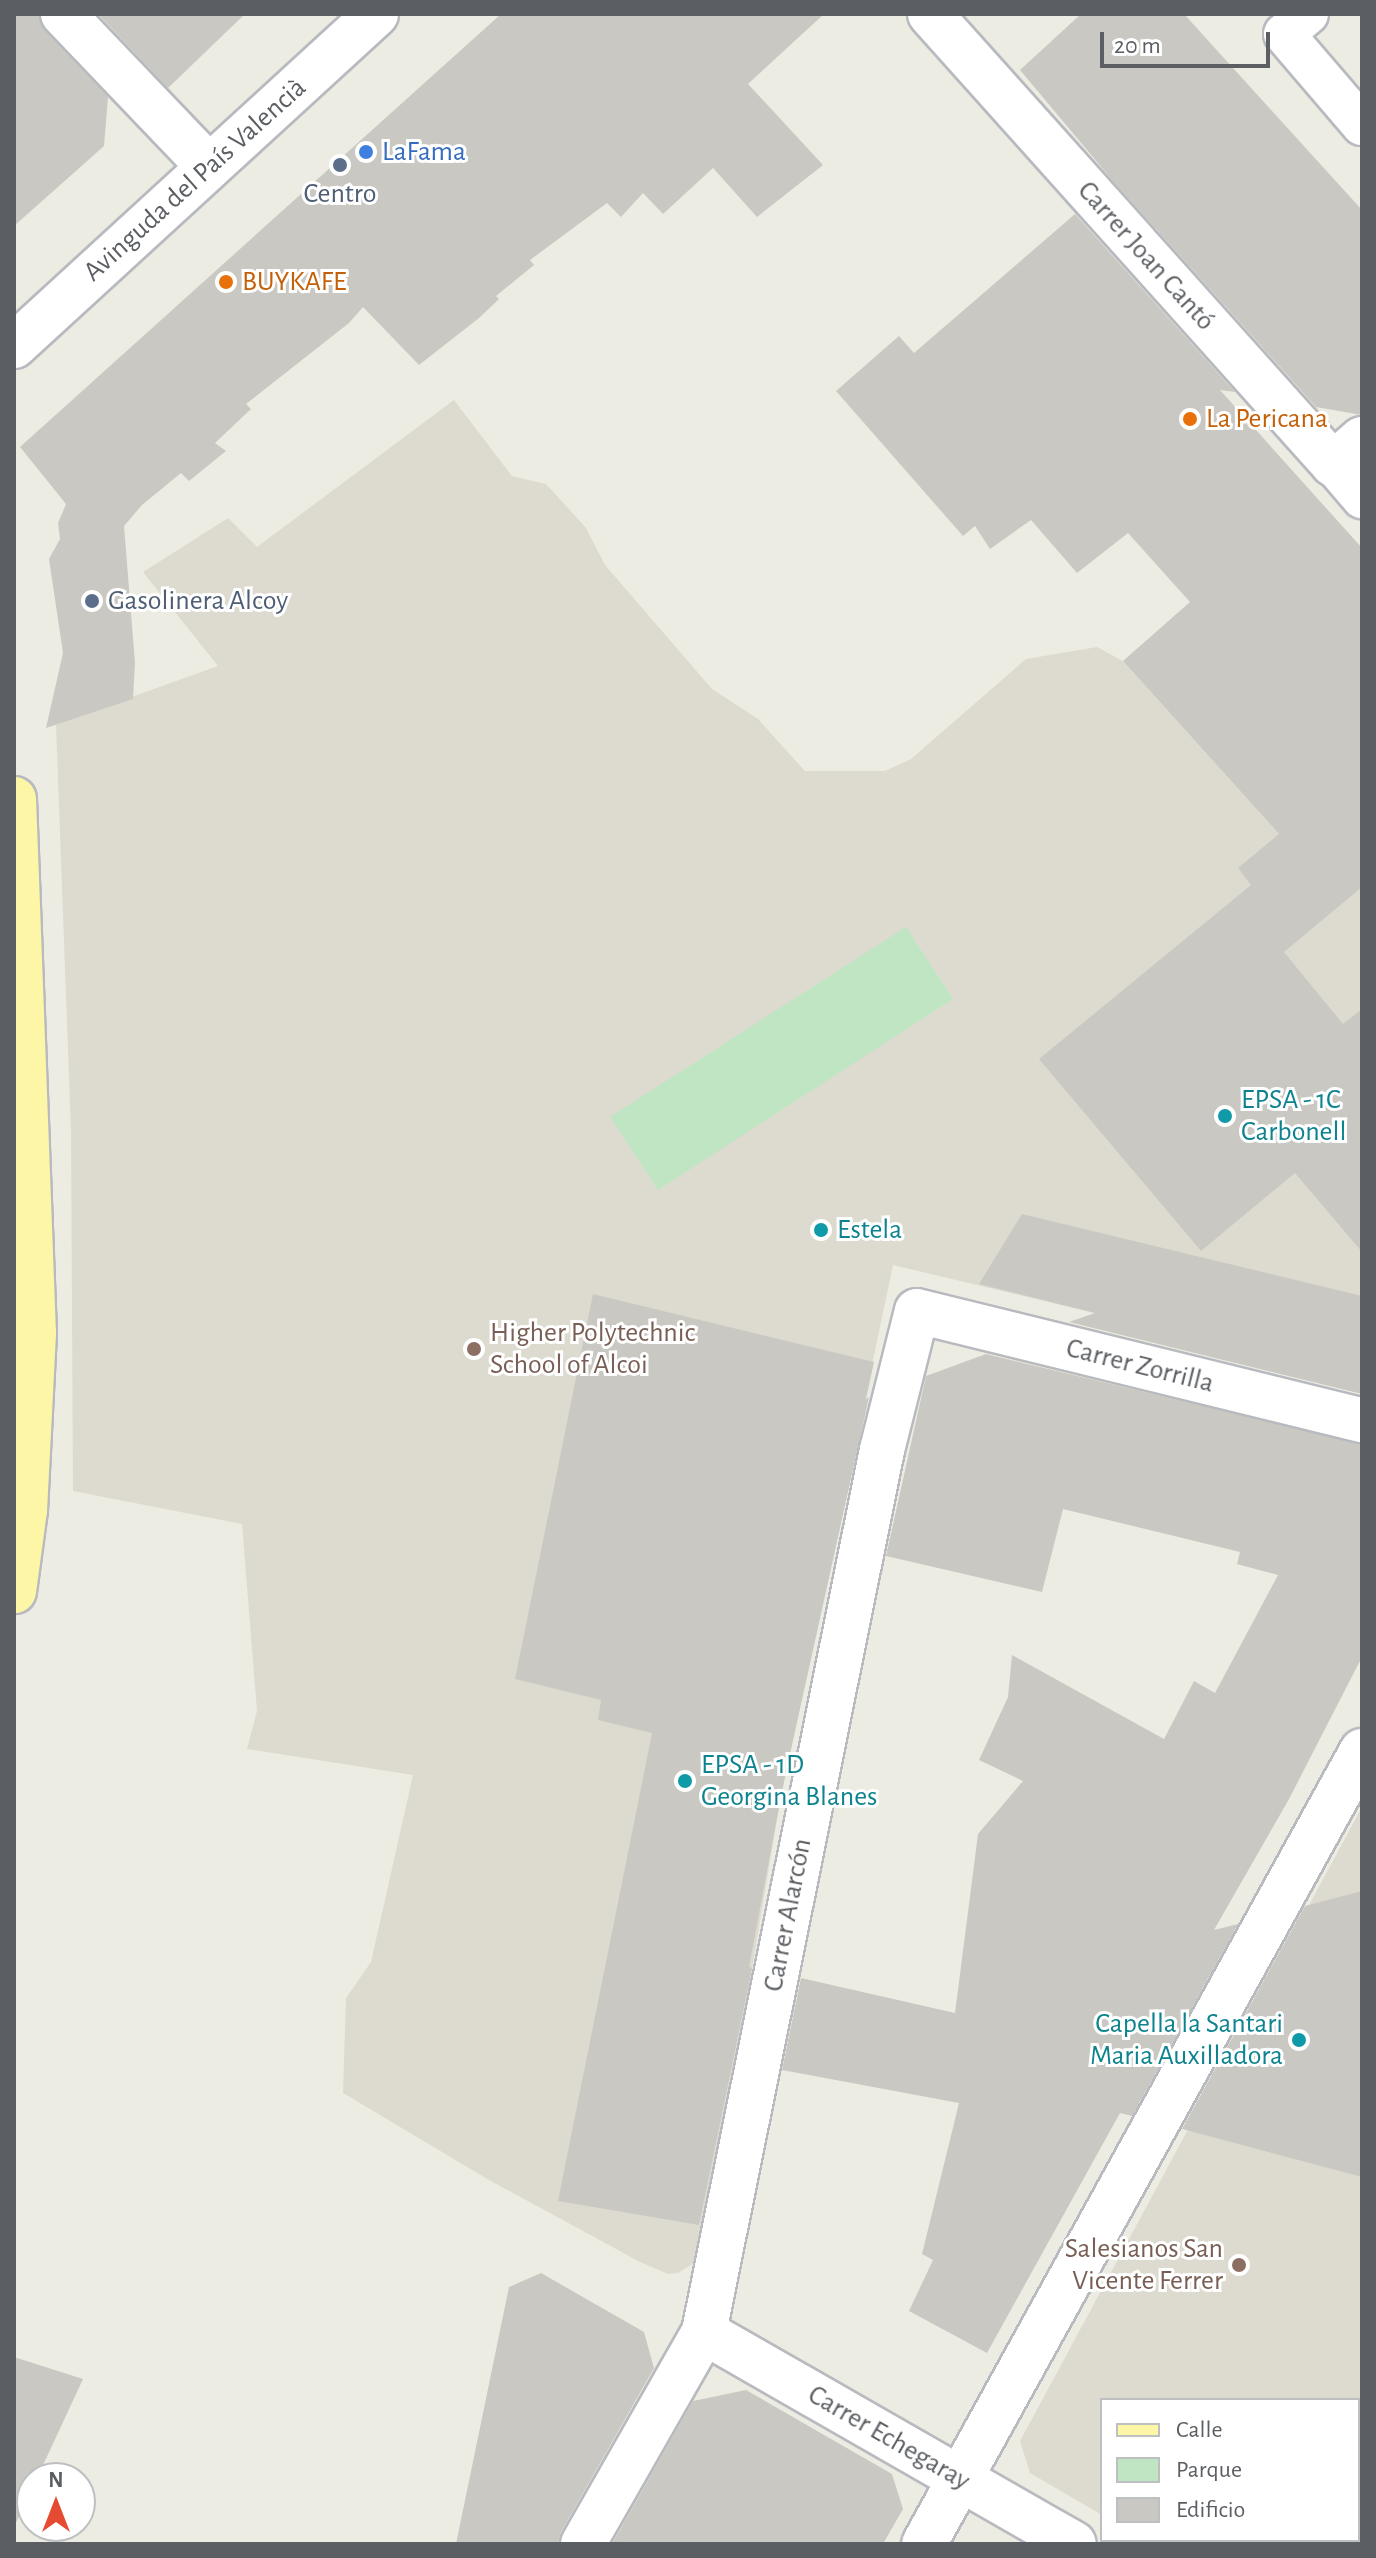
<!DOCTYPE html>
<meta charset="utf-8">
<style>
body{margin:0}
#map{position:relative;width:1376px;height:2558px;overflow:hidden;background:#edece2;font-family:"Alegreya Sans",sans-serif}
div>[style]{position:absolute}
.education>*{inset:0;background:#dddbd0}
.green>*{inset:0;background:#bfe5c2}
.building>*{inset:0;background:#cac8c2}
.roads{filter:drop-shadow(2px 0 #b8babf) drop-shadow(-2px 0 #b8babf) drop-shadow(0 2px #b8babf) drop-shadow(0 -2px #b8babf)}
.pedestrian>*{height:40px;margin:-20px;padding:0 20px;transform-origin:20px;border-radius:20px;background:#fff}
.minor>*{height:44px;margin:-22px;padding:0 22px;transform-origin:22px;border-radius:22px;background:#fff}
.secondary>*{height:44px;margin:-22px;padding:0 22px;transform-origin:22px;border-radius:22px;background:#fff}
.primary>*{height:44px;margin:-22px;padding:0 22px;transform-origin:22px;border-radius:22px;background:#fdf6a7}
.dots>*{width:22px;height:22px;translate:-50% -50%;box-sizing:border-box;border:4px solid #fff;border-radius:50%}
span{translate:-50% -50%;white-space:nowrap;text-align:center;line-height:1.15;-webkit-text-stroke:6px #fff;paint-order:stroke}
.shop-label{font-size:28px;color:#366cbe}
.left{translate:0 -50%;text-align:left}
.street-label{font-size:28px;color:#5b5e63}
.service-label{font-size:28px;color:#4e5e75}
.food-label{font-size:28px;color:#c56008}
.culture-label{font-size:28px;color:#0d838f}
.right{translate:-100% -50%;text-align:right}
.education-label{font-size:28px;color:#785e54}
.frame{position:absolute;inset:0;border:16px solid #5b5e63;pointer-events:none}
.legend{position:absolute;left:1100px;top:2398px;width:260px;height:144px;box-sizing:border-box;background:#fff;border:2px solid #bdbfc1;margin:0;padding:10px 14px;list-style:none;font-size:24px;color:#5b5e63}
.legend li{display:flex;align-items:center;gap:16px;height:40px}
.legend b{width:40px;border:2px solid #bdbfc1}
.north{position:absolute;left:16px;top:2462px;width:80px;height:80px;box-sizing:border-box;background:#fff;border:2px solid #bdbfc1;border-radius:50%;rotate:0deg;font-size:22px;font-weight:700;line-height:32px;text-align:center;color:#5b5e63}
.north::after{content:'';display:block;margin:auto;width:28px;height:36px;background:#e54b30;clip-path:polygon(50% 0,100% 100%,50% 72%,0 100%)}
.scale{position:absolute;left:1100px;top:32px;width:170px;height:36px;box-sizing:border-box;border:4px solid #5b5e63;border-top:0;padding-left:10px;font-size:24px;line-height:28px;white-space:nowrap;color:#5b5e63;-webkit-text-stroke:6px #fff;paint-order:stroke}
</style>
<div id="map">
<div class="education">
<i style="clip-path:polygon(454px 400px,512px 476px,546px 484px,586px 528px,605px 565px,712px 689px,758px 719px,805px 771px,885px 771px,911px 759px,1026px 659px,1097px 647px,1123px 661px,1279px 834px,1362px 760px,1362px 1377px,893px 1265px,779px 1807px,704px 2257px,678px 2273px,668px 2274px,640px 2262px,489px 2180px,343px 2093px,346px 1998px,371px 1962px,413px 1775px,247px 1749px,257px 1711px,242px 1524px,73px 1491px,71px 1131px,56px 724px,218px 666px,143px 572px,228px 518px,257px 547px)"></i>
<i style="clip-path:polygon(1362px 1807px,1362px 2501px,1358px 2508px,1358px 2400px,1102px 2400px,1102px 2515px,1030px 2473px,1020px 2441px)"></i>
<i style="clip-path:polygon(1145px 2540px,1339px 2540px,1337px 2544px,1152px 2544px)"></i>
</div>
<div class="green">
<i style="clip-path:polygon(906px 927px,953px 999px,658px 1190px,610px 1117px)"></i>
</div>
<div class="building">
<i style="clip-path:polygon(14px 14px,39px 14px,45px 31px,108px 97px,104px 146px,14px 226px)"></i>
<i style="clip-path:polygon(98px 14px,245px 14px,168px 88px)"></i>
<i style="clip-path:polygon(501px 14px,824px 14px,748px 84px,823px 165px,757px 217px,713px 168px,663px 214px,643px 193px,621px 217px,607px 203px,530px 260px,534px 265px,496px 296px,499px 299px,479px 318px,419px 365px,363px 307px,349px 323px,246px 404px,251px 409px,215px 443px,226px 451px,189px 481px,181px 473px,142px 505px,124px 526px,135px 663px,133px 699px,46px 728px,63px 653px,49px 559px,60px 539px,58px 523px,66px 504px,20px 447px)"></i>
<i style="clip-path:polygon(1081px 14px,1184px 14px,1362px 210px,1362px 415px,1316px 407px,1113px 181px,1020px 70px)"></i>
<i style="clip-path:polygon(1075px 214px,1235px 392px,1220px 390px,1362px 548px,1362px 887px,1284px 952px,1343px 1024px,1362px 1009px,1362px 1252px,1295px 1173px,1201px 1251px,1039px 1059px,1251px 885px,1238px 868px,1279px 834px,1123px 661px,1190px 602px,1128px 533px,1077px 573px,1031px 520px,990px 549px,975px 526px,963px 536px,836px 391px,899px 336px,914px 353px)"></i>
<i style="clip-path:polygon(1022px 1214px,1362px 1296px,1362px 1394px,1069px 1322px,1095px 1313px,979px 1284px)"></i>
<i style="clip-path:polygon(593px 1294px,874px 1362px,866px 1399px,869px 1397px,784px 1781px,749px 1967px,752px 1968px,699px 2225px,558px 2201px,652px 1733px,598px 1720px,601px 1700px,515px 1679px)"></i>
<i style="clip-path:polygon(986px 1354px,1362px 1444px,1362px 1657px,1289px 1799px,1214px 1930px,1238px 1924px,1132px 2116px,1120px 2113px,987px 2353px,909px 2311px,933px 2260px,922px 2254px,959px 2103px,782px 2070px,801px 1978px,955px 2013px,978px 1834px,1023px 1781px,979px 1760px,1008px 1697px,1012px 1655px,1164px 1739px,1194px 1681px,1215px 1693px,1278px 1575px,1237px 1564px,1240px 1552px,1063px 1509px,1042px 1592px,886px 1556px,926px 1376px)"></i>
<i style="clip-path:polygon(1362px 1891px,1362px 2177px,1182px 2129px,1305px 1906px)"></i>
<i style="clip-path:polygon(541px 2273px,644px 2332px,654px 2368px,561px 2532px,558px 2544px,456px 2544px,509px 2287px)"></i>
<i style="clip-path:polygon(14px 2357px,83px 2379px,37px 2478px,32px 2478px,32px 2489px,14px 2527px)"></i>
<i style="clip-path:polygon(746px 2390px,892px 2474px,903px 2509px,883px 2544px,612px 2544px,693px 2401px)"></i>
</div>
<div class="roads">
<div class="pedestrian">
<i style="left:1308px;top:14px;width:31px;rotate:140deg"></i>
<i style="left:1284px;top:34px;width:120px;rotate:49.4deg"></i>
<i style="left:1333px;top:464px;width:45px;rotate:49.5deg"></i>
</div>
<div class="minor">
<i style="left:63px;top:14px;width:211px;rotate:46.3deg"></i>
<i style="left:930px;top:14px;width:604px;rotate:48.15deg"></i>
<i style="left:1333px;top:464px;width:38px;rotate:-41deg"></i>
<i style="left:704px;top:2332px;width:426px;rotate:29.8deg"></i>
<i style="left:583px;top:2544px;width:244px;rotate:-60.3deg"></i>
<i style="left:704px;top:2332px;width:900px;rotate:-78.59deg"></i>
<i style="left:882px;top:1450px;width:143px;rotate:-75.9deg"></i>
<i style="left:917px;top:1311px;width:458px;rotate:13.8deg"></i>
<i style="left:924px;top:2544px;width:906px;rotate:-61.09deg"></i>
</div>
<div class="secondary">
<i style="left:14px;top:346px;width:491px;rotate:-42.5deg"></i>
</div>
<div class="primary">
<i style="left:14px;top:799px;width:534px;rotate:87.86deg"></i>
<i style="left:34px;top:1333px;width:177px;rotate:92.9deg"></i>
<i style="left:25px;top:1510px;width:82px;rotate:97.7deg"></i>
</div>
</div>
<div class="dots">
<i style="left:366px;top:152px;background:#3f7fe0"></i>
<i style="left:340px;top:165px;background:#5c6f8a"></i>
<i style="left:226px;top:282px;background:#e8710a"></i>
<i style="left:1190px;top:419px;background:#e8710a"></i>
<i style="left:92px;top:601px;background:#5c6f8a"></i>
<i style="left:1225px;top:1116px;background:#0f9aa8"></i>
<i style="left:821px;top:1230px;background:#0f9aa8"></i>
<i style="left:474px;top:1349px;background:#8d6e63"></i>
<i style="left:685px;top:1781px;background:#0f9aa8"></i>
<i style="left:1299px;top:2040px;background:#0f9aa8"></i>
<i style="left:1239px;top:2265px;background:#8d6e63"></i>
</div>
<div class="shop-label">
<span class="left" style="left:382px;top:152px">LaFama</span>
</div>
<div class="street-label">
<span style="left:195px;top:180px;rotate:-42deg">Avinguda del País Valencià</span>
<span style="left:1146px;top:256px;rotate:48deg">Carrer Joan Cantó</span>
<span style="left:1140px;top:1366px;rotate:14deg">Carrer Zorrilla</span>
<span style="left:788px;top:1915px;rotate:-79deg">Carrer Alarcón</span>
<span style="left:889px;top:2438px;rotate:30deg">Carrer Echegaray</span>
</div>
<div class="service-label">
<span style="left:340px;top:194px">Centro</span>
<span class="left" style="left:108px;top:601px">Gasolinera Alcoy</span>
</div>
<div class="food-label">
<span class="left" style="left:242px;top:282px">BUYKAFE</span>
<span class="left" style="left:1206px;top:419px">La Pericana</span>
</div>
<div class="culture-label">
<span class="left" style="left:1241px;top:1116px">EPSA - 1C<br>Carbonell</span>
<span class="left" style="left:837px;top:1230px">Estela</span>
<span class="left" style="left:701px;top:1781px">EPSA - 1D<br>Georgina Blanes</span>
<span class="right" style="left:1283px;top:2040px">Capella la Santari<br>Maria Auxilladora</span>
</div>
<div class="education-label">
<span class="left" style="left:490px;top:1349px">Higher Polytechnic<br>School of Alcoi</span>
<span class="right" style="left:1223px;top:2265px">Salesianos San<br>Vicente Ferrer</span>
</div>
<div class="frame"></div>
<ul class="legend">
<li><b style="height:10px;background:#fdf6a7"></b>Calle</li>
<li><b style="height:22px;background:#bfe5c2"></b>Parque</li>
<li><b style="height:22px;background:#cac8c2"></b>Edificio</li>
</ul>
<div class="north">N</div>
<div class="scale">20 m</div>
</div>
